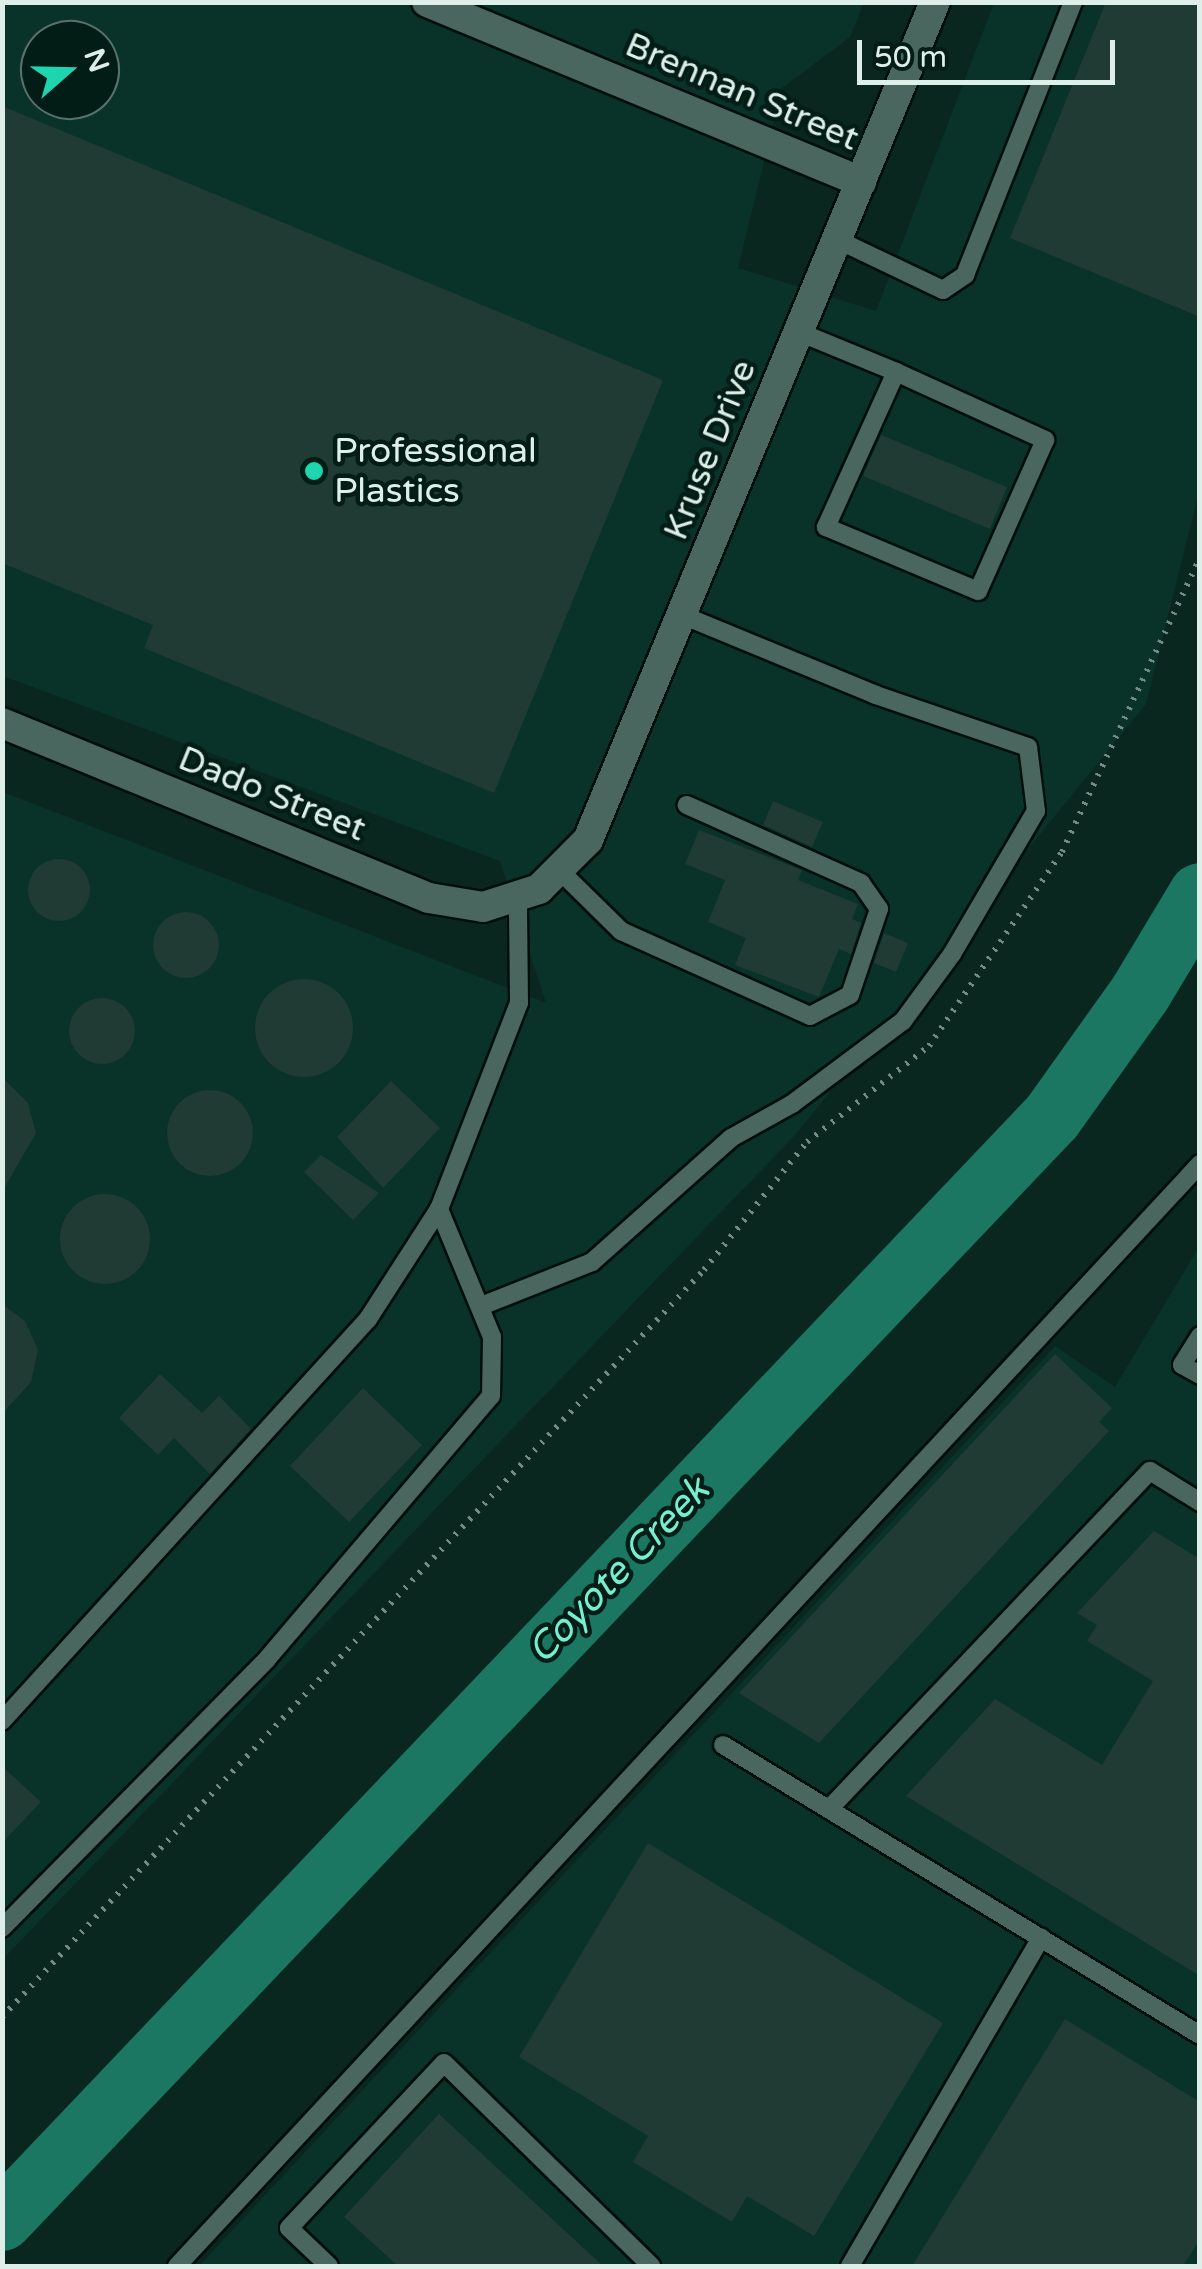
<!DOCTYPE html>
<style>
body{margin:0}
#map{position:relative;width:1202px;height:2269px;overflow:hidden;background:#09271f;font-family:"Varela Round",sans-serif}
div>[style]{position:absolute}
.built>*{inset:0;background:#093228}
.river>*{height:62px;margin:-31px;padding:0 31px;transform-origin:31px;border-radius:31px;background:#1b7662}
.building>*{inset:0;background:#1f3b33}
.round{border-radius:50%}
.path>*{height:6px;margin-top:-3px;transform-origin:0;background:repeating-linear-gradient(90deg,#738b84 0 2.5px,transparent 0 10.5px)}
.roads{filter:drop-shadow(2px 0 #000e09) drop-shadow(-2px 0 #000e09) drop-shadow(0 2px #000e09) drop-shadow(0 -2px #000e09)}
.service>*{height:18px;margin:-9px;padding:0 9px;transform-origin:9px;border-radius:9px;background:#49675e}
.minor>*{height:30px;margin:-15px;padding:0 15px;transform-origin:15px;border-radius:15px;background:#49675e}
.tertiary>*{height:30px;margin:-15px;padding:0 15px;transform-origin:15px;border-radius:15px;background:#49675e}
.dots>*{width:28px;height:28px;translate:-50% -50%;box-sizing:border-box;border:5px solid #011d16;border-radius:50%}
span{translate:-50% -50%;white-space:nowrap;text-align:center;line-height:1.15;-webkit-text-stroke:9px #011d16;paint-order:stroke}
.street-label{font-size:35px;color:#deefe9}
.poi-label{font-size:35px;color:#deefe9}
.left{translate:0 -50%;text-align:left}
.water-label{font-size:38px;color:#76eecf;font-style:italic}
.frame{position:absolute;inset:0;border:5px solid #deefe9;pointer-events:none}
.north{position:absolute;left:20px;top:20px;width:100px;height:100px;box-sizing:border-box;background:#011d16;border:2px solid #59716a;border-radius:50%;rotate:70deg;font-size:28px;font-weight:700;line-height:40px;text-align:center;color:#deefe9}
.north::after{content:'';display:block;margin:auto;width:35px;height:45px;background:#1ed5b0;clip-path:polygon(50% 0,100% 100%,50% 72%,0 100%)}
.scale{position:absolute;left:857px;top:40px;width:258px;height:45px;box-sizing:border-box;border:5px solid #deefe9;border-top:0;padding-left:12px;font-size:30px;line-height:35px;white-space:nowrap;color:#deefe9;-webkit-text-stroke:8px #011d16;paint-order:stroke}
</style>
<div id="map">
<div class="built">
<i style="clip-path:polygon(evenodd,3px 3px,864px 3px,850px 37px,782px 88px,738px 268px,876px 311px,994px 3px,1199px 3px,1199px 492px,1146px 704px,795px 1135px,3px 1959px,3px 792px,546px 1003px,500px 861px,3px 676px,3px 3px,40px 40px,100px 40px,100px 100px,40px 100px,40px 40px)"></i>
<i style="clip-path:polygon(1199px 1247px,1199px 2266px,199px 2266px,1055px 1346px,1115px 1387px)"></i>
</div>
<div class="river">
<i style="left:2px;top:2220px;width:1523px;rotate:-46.41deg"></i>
<i style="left:1052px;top:1117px;width:153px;rotate:-54.5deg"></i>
<i style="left:1141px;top:992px;width:114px;rotate:-59deg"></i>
</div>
<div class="building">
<i style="clip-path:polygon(1106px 2px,1200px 2px,1200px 317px,1010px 238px)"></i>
<i style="clip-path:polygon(2px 106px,663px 380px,494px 793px,144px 648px,153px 625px,2px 563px)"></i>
<i style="clip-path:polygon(881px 435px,1007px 487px,990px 529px,863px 476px)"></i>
<i style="clip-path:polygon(773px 801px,823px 822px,812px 847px,763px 825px)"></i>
<i style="clip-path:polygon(699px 830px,802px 870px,798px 880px,858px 904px,852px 919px,861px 923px,851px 954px,839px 949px,819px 997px,735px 965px,746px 938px,708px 922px,725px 880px,685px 864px)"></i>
<i class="round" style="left:28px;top:859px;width:62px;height:62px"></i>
<i class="round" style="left:153px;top:912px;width:66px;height:66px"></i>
<i style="clip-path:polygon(884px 933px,908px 943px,896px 972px,874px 963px)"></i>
<i class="round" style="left:255px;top:979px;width:98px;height:98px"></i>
<i class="round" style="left:69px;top:998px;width:66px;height:66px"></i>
<i style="clip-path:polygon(2px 1077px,28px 1103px,36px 1133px,2px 1192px)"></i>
<i style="clip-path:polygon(391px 1081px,440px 1128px,383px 1188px,337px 1137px)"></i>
<i class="round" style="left:167px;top:1090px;width:86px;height:86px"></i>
<i style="clip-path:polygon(321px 1155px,379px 1193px,353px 1220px,304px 1172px)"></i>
<i class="round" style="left:60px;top:1194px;width:90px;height:90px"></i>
<i style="clip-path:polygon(2px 1304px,25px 1321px,38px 1350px,31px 1382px,2px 1414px)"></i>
<i style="clip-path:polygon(1055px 1354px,1112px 1408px,1099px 1422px,1109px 1431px,819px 1743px,739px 1693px)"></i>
<i style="clip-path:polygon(160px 1374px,202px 1413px,219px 1396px,251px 1429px,210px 1474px,174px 1438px,158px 1455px,119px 1418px)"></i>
<i style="clip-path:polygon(363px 1388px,422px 1445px,349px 1522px,290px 1466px)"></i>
<i style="clip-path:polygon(1154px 1531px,1200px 1559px,1200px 1976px,906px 1796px,995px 1699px,1102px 1765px,1153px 1681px,1087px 1641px,1097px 1625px,1077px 1613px)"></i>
<i style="clip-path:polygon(2px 1766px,41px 1802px,2px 1843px)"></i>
<i style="clip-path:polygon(648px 1843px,943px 2023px,814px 2236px,747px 2196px,732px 2222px,633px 2162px,648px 2136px,519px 2057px)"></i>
<i style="clip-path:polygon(1065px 2019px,1200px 2102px,1200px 2239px,1183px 2266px,912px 2266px)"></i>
<i style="clip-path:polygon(439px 2114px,603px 2266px,398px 2266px,344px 2217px)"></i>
</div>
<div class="path">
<i style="left:2px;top:2017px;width:1025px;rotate:-46.78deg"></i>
<i style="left:704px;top:1270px;width:164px;rotate:-51.2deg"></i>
<i style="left:807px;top:1142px;width:155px;rotate:-38.2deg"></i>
<i style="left:929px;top:1046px;width:235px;rotate:-55.6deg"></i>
<i style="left:1062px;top:852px;width:325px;rotate:-64.9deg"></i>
</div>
<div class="roads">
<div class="service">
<i style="left:838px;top:240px;width:116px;rotate:25.5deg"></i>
<i style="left:943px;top:290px;width:27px;rotate:-34deg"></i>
<i style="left:965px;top:275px;width:294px;rotate:-68.4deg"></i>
<i style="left:799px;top:332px;width:105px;rotate:22.4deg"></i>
<i style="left:896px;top:372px;width:164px;rotate:24.5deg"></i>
<i style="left:1045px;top:440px;width:165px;rotate:113.9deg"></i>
<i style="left:978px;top:591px;width:165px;rotate:-157.2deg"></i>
<i style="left:826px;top:527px;width:170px;rotate:-65.7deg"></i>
<i style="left:559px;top:870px;width:87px;rotate:44.5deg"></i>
<i style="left:621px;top:931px;width:207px;rotate:24.2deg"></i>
<i style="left:810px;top:1016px;width:45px;rotate:-27.7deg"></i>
<i style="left:850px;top:995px;width:91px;rotate:-71.4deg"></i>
<i style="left:879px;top:909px;width:32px;rotate:-125deg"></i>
<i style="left:861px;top:883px;width:191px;rotate:-155.9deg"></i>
<i style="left:481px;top:1306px;width:119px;rotate:-21.6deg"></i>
<i style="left:592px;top:1262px;width:186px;rotate:-41.7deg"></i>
<i style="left:731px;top:1138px;width:70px;rotate:-29.1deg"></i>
<i style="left:792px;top:1104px;width:139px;rotate:-36.8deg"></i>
<i style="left:903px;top:1021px;width:83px;rotate:-53.8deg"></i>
<i style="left:952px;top:954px;width:166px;rotate:-59.6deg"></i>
<i style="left:1036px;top:811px;width:64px;rotate:-97.1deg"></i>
<i style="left:1028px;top:747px;width:161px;rotate:-161.1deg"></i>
<i style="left:876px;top:695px;width:210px;rotate:-157.6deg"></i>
<i style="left:1200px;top:1336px;width:34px;rotate:122deg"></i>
<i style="left:1182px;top:1365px;width:21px;rotate:29deg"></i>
<i style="left:2px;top:1721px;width:544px;rotate:-47.68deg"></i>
<i style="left:368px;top:1319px;width:131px;rotate:-57.2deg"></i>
<i style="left:439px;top:1209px;width:221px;rotate:-68.8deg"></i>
<i style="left:519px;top:1003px;width:104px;rotate:-90.6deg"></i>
<i style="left:723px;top:1745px;width:558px;rotate:31.3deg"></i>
<i style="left:829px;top:1809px;width:466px;rotate:-46.5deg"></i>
<i style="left:1150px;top:1471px;width:59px;rotate:31.8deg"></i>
<i style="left:2px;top:1928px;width:378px;rotate:-45.4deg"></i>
<i style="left:267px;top:1659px;width:345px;rotate:-49.6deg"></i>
<i style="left:491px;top:1396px;width:59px;rotate:-89deg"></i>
<i style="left:492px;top:1337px;width:139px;rotate:-112.5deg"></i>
<i style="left:177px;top:2266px;width:1504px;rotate:-47.13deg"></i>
<i style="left:329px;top:2266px;width:55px;rotate:-136.5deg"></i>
<i style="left:289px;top:2228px;width:226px;rotate:-46.8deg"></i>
<i style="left:444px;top:2063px;width:290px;rotate:44.4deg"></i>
<i style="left:850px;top:2266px;width:380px;rotate:-59.8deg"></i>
</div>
<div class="minor">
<i style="left:427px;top:2px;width:470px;rotate:22.5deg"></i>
</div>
<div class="tertiary">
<i style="left:2px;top:723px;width:461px;rotate:22.3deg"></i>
<i style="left:429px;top:898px;width:55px;rotate:9.5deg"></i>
<i style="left:483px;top:907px;width:59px;rotate:-17.8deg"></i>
<i style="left:539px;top:889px;width:69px;rotate:-45deg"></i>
<i style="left:588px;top:840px;width:907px;rotate:-67.51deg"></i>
</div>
</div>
<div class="dots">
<i style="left:314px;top:471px;background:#1ed5b0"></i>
</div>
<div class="street-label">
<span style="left:742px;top:92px;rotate:23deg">Brennan Street</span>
<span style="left:710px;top:450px;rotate:-68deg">Kruse Drive</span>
<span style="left:272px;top:794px;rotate:22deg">Dado Street</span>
</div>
<div class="poi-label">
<span class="left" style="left:334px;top:471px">Professional<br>Plastics</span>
</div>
<div class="water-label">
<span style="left:619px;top:1571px;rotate:-46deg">Coyote Creek</span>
</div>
<div class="frame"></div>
<div class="north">N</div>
<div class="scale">50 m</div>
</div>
